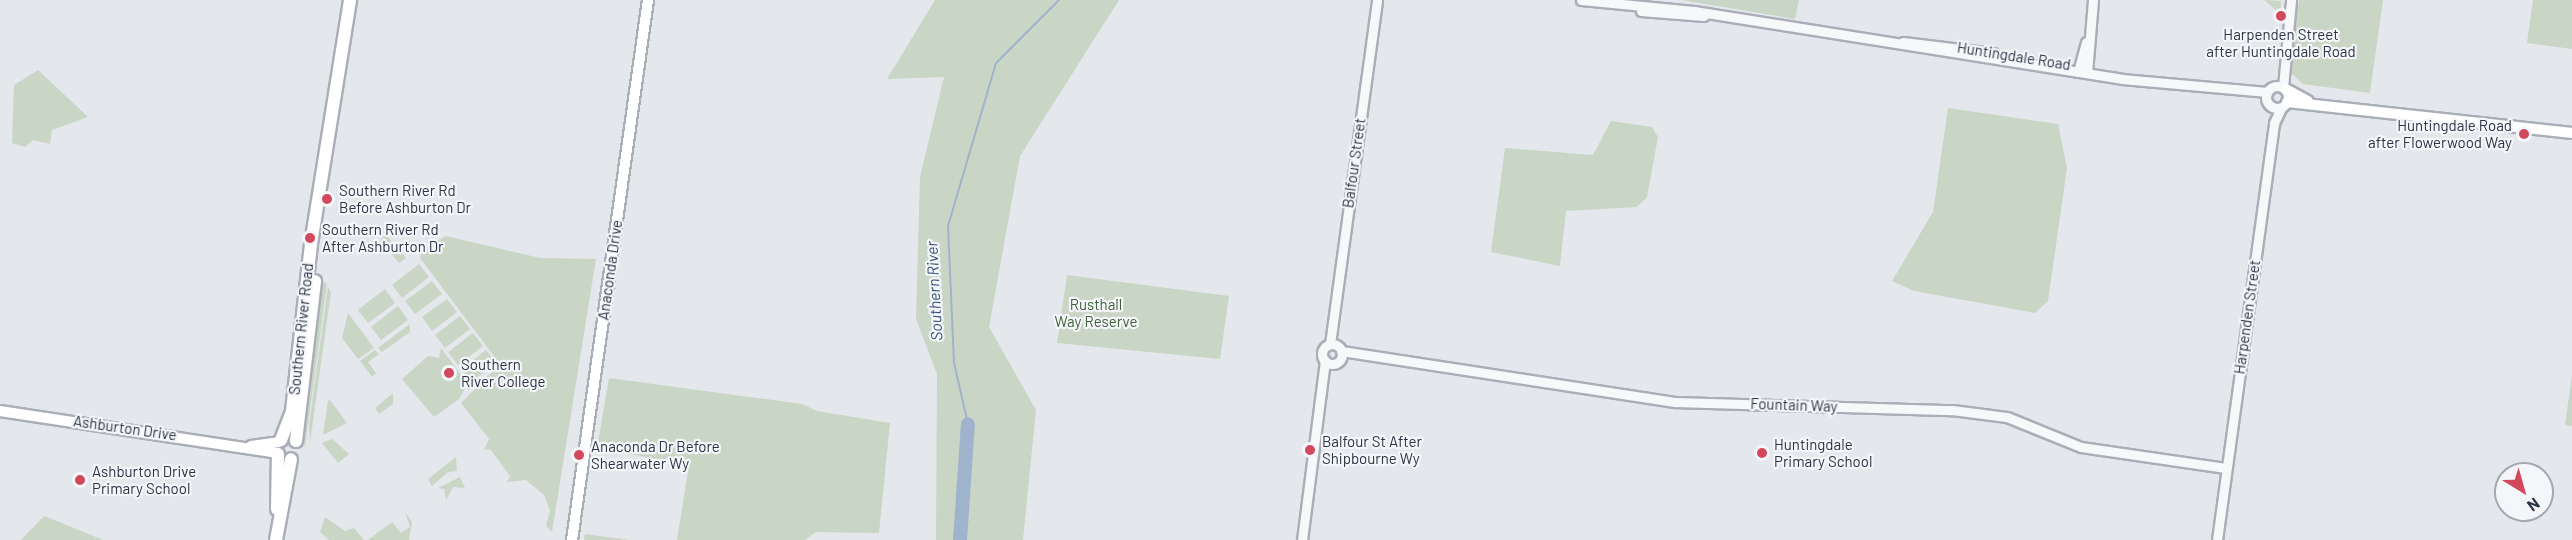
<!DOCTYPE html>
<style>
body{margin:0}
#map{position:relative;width:2572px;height:540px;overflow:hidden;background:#e4e7ec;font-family:Barlow,sans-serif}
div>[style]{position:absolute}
.green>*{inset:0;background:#c9d6c5}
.stream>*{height:2px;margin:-1px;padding:0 1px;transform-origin:1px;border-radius:1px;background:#9fb4cc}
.river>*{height:14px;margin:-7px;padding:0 7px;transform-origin:7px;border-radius:7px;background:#9fb4cc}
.roads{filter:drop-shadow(2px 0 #a9aeb7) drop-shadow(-2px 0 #a9aeb7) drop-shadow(0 2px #a9aeb7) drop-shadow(0 -2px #a9aeb7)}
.tertiary>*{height:9px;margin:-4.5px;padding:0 4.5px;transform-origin:4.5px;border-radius:4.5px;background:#f7f8fa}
.tertiary>.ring{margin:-4.5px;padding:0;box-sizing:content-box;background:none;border:9px solid #f7f8fa;border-radius:50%}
.secondary>*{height:10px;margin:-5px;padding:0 5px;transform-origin:5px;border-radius:5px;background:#fff}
.primary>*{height:12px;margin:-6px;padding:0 6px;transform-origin:6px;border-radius:6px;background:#fff}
.dots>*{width:16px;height:16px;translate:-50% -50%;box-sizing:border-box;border:3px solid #f4f6f9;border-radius:50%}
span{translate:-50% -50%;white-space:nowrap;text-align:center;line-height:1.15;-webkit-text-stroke:4.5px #f4f6f9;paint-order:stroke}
.poi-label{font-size:15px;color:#2b3445}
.right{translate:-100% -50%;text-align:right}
.left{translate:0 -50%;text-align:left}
.street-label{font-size:15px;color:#2b3445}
.park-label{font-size:15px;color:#3f6138}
.water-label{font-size:16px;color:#34527a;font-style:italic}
.north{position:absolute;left:2494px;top:462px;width:60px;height:60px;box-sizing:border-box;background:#f4f6f9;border:2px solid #a4a8b1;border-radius:50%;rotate:143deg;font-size:16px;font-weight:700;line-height:24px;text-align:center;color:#2b3445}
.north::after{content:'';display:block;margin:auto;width:21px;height:27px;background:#d1495b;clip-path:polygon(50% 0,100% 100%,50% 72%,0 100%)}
</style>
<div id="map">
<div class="green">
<i style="clip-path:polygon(935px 0,1119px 0,1020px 156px,989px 327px,1036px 410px,1023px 540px,936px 540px,937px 374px,916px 319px,920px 177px,944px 77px,887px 79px)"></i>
<i style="clip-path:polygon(1681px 0,1799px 0,1795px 19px)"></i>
<i style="clip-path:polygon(2264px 0,2281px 1px,2280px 26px,2278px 12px)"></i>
<i style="clip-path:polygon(2299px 0,2383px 0,2370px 93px,2303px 84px,2289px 71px)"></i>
<i style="clip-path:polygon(2533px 0,2572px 0,2572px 49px,2527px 43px)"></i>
<i style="clip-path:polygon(38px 70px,88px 117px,52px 130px,50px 144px,33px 140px,25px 147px,12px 143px,14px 85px)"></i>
<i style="clip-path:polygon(1948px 108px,2058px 124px,2067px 168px,2048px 301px,2035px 313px,1914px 291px,1892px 281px,1933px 212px)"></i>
<i style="clip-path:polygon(1611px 121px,1652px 127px,1658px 137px,1647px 197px,1637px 207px,1566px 211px,1560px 266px,1491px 252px,1505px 148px,1593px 155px)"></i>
<i style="clip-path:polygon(386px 235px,406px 258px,399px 263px,380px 240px)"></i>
<i style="clip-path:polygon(446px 236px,540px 258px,596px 259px,552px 532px,546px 526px,550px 511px,544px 495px,526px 480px,507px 482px,510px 476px,490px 449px,484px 450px,489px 439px,461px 403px,500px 364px,420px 258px,422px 249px)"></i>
<i style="clip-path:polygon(419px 264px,429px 277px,402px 298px,392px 285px)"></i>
<i style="clip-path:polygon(1067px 275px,1229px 296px,1220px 359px,1057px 343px)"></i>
<i style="clip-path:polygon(321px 280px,327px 284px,305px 447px,302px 440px)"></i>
<i style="clip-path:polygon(432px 281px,442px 294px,415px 314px,405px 301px)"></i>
<i style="clip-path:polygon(328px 287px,331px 292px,310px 442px,309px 425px)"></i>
<i style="clip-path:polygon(385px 289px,395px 303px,368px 323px,358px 310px)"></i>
<i style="clip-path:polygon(447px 299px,457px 312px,432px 331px,422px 317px)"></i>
<i style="clip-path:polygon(398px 306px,408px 320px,381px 340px,371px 327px)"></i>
<i style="clip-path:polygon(348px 313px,374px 348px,358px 359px,342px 338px)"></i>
<i style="clip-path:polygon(460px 316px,470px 329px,445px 348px,435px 335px)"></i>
<i style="clip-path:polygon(410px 324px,410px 332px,382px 352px,378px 348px)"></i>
<i style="clip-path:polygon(473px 333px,483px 346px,458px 365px,448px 352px)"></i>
<i style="clip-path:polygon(441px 348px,468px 384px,459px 399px,434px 417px,402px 379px,428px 356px,439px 358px)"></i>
<i style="clip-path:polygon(375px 350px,379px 354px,368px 362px,376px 373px,372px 377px,360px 361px)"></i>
<i style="clip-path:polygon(486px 350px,496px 363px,471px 382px,461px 369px)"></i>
<i style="clip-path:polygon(2572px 375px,2572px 426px,2565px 425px)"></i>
<i style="clip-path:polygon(609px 378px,802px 404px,817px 411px,890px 423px,879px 533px,816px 532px,805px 540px,677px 540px,689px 465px,597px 448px)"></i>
<i style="clip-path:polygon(393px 393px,393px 404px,379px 414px,375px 408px)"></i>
<i style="clip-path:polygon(330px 400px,347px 423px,323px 435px,328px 401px)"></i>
<i style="clip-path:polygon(332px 439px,349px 454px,338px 463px,322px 443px)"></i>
<i style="clip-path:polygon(456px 457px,457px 471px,448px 472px,432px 486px,428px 479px)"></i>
<i style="clip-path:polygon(460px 477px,465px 488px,453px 487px,446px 500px,444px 489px,438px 488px)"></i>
<i style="clip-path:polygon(405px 512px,412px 522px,409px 540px,368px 540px,392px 522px,401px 533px,410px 527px)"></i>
<i style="clip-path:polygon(44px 516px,52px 519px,103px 540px,21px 540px)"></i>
<i style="clip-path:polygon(325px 517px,345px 531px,354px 528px,364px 540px,329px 540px,320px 532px)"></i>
<i style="clip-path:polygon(585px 534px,629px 540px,584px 540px)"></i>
</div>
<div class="stream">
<i style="left:968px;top:424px;width:63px;rotate:-102.9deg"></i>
<i style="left:954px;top:363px;width:137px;rotate:-92.5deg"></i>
<i style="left:948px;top:226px;width:170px;rotate:-73.6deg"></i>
<i style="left:996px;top:63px;width:89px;rotate:-45deg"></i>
</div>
<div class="river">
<i style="left:960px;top:540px;width:116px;rotate:-86.1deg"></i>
</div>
<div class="roads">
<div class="tertiary">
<i style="left:1581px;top:0;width:114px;rotate:5.6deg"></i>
<i style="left:1694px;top:11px;width:433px;rotate:9deg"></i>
<i style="left:2122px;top:79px;width:146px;rotate:5.1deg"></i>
<i style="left:1641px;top:11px;width:63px;rotate:4.5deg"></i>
<i style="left:1903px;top:42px;width:91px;rotate:7deg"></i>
<i style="left:2078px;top:72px;width:31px;rotate:-75deg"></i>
<i style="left:2087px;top:73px;width:73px;rotate:-85.3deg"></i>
<i class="ring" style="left:2266px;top:86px;width:13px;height:13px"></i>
<i style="left:2283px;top:87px;width:87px;rotate:-84.7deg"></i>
<i style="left:1330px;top:344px;width:347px;rotate:-82.2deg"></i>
<i class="ring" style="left:1322px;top:344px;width:11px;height:11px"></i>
<i style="left:1341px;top:351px;width:338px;rotate:8.7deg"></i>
<i style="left:1675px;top:402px;width:277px;rotate:1.7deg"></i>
<i style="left:1952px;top:410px;width:55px;rotate:7.3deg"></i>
<i style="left:2007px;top:417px;width:80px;rotate:22.1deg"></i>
<i style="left:2081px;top:447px;width:146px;rotate:8.3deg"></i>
<i style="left:1302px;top:540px;width:181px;rotate:-82.7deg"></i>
<i style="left:2217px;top:540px;width:421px;rotate:-82.2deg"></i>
<i style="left:2274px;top:123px;width:17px;rotate:-65deg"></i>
</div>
<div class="secondary">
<i style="left:2286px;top:89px;width:25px;rotate:29deg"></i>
<i style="left:2287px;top:102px;width:287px;rotate:6.2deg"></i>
<i style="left:0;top:411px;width:280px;rotate:8.6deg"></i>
<i style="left:251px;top:446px;width:28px;rotate:-8deg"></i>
<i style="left:572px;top:540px;width:545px;rotate:-81.99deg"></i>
</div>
<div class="primary">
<i style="left:281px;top:440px;width:31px;rotate:-69deg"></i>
<i style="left:292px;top:411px;width:168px;rotate:-83.5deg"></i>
<i style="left:311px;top:244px;width:247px;rotate:-80.9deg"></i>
<i style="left:296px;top:441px;width:161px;rotate:-83.2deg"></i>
<i style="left:277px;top:509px;width:55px;rotate:-89deg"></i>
<i style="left:276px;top:540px;width:82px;rotate:-79.5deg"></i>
</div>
</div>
<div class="dots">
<i style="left:2281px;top:16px;background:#d1495b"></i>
<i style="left:2524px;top:134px;background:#d1495b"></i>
<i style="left:327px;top:199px;background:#d1495b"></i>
<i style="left:310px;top:238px;background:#d1495b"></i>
<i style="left:449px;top:373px;background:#d1495b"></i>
<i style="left:1310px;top:450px;background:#d1495b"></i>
<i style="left:1762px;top:453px;background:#d1495b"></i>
<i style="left:579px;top:455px;background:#d1495b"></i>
<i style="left:80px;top:480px;background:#d1495b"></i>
</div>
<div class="poi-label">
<span style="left:2281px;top:43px">Harpenden Street<br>after Huntingdale Road</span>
<span class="right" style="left:2512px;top:134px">Huntingdale Road<br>after Flowerwood Way</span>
<span class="left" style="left:339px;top:199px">Southern River Rd<br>Before Ashburton Dr</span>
<span class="left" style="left:322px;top:238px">Southern River Rd<br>After Ashburton Dr</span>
<span class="left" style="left:461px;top:373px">Southern<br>River College</span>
<span class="left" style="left:1322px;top:450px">Balfour St After<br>Shipbourne Wy</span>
<span class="left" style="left:1774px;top:453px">Huntingdale<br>Primary School</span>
<span class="left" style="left:591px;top:455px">Anaconda Dr Before<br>Shearwater Wy</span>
<span class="left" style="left:92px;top:480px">Ashburton Drive<br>Primary School</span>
</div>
<div class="street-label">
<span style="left:2014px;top:56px;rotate:9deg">Huntingdale Road</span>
<span style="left:1354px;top:163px;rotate:-82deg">Balfour Street</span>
<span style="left:610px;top:270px;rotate:-82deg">Anaconda Drive</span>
<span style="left:2247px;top:317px;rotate:-82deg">Harpenden Street</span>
<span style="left:301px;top:329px;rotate:-84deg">Southern River Road</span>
<span style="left:1794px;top:405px;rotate:2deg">Fountain Way</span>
<span style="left:125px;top:428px;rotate:8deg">Ashburton Drive</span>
</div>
<div class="park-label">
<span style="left:1096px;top:313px">Rusthall<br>Way Reserve</span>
</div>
<div class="water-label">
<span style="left:934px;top:291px;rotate:-93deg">Southern River</span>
</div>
<div class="north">N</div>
</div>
